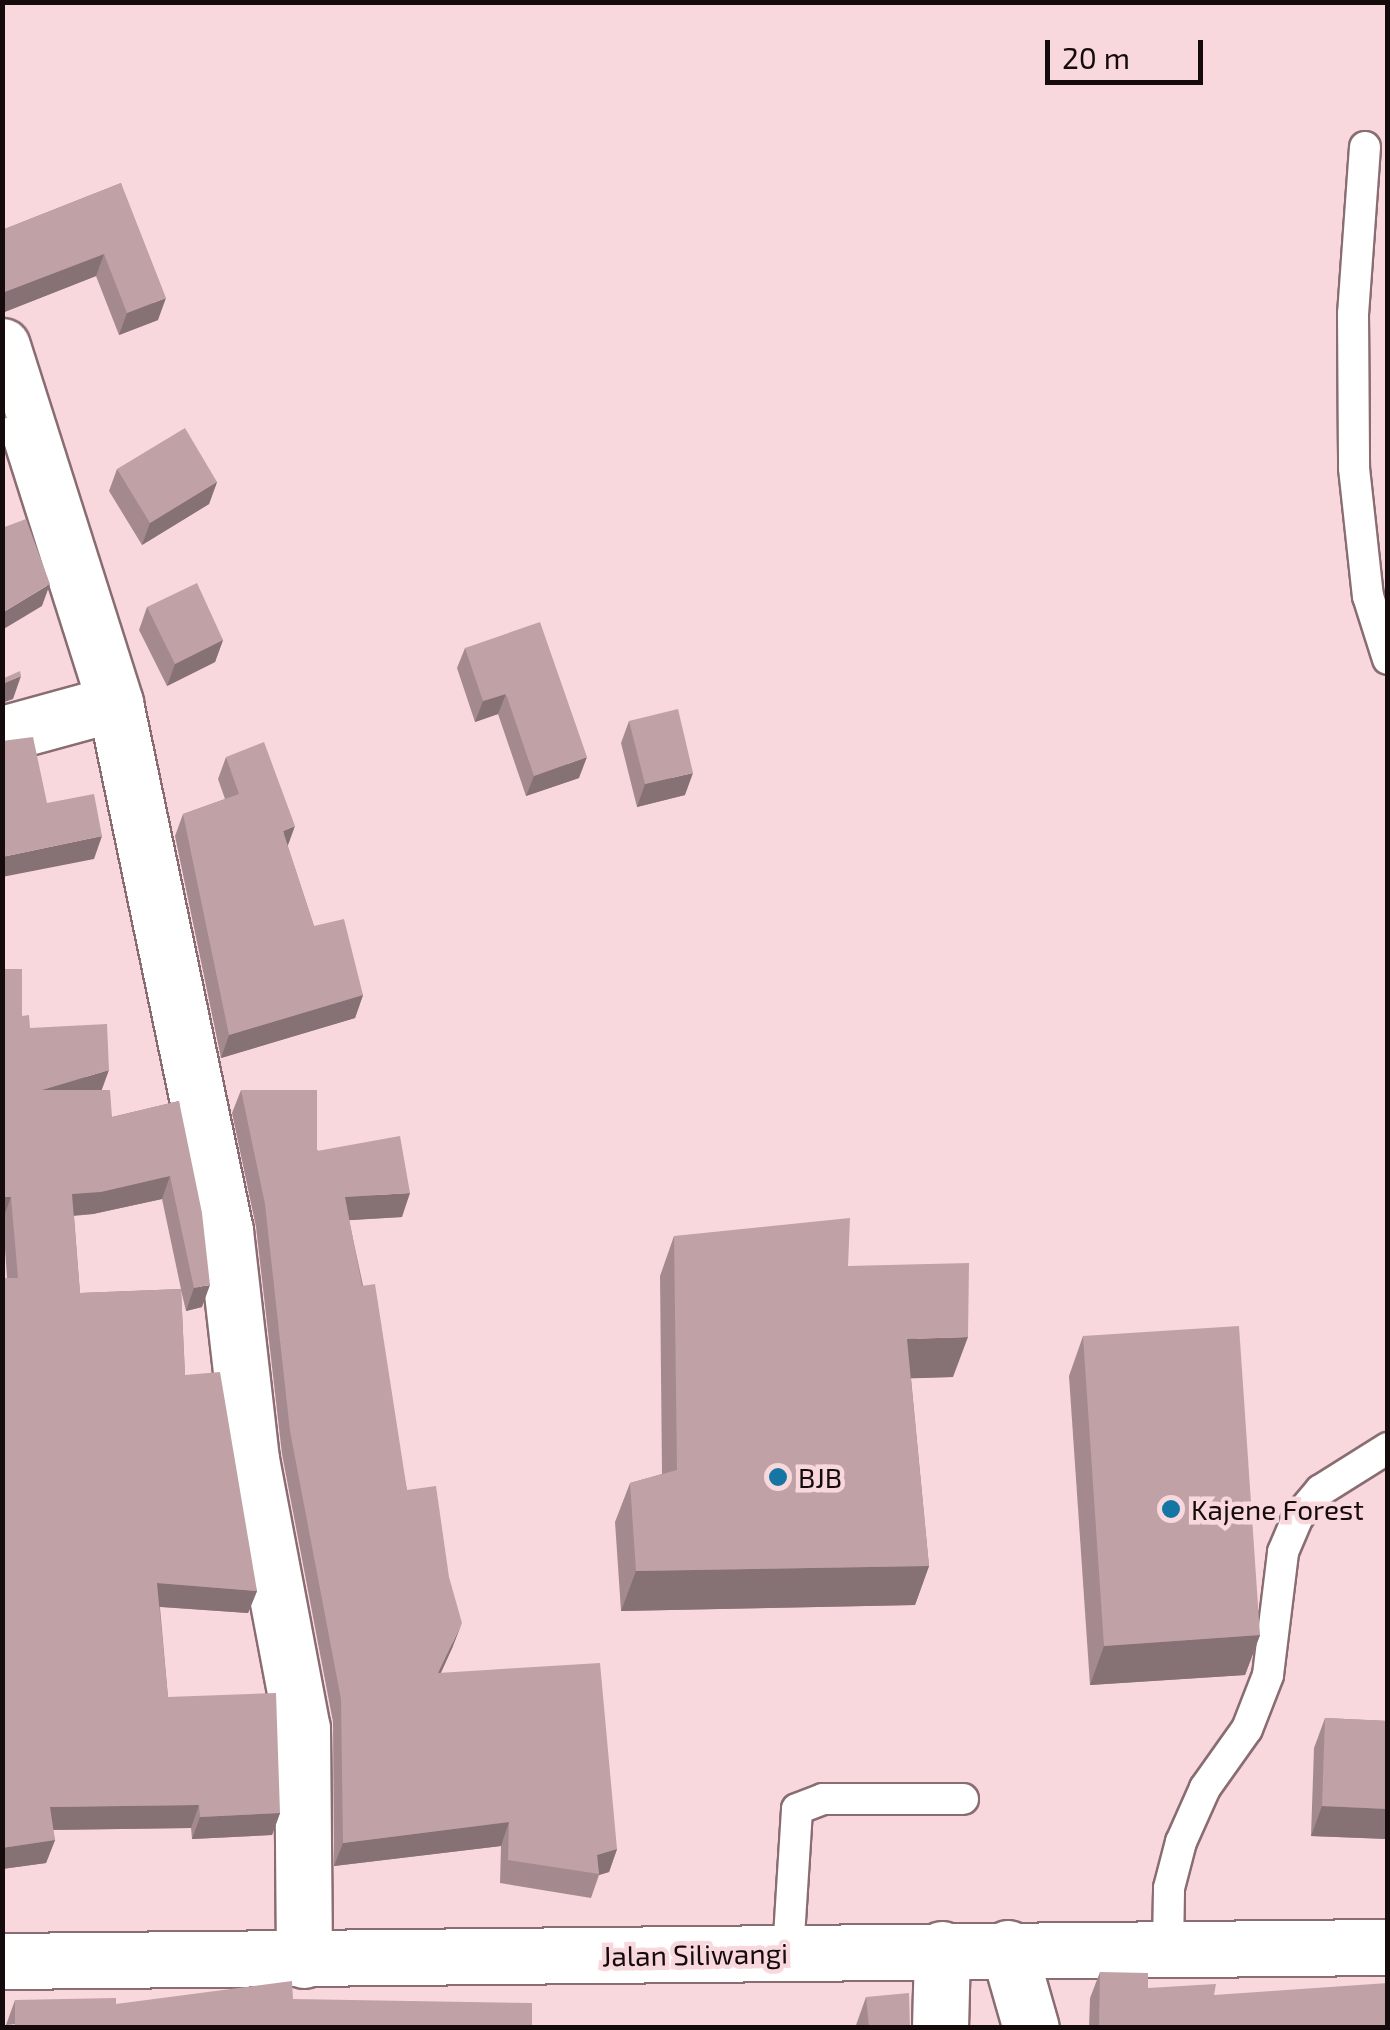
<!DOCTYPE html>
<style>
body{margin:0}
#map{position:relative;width:1390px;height:2030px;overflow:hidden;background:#f8d8dd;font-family:"Exo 2",sans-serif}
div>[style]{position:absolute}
.roads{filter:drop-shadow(2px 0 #896d72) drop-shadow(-2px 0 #896d72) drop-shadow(0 2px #896d72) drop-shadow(0 -2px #896d72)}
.service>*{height:30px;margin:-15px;padding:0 15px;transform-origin:15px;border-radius:15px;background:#fff}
.minor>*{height:55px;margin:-27.5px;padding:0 27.5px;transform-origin:27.5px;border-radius:27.5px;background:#fff}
.primary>*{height:55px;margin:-27.5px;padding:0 27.5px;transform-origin:27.5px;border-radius:27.5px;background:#fff}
.wall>*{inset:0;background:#a48a8f}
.shaded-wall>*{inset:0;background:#867174}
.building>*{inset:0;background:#bfa1a6}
.dots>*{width:28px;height:28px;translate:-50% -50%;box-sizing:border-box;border:5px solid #f8d8dd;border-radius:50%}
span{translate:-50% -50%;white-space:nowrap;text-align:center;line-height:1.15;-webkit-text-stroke:9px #f8d8dd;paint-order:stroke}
.poi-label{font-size:28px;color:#150b0d}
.left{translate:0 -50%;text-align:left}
.street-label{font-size:28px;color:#150b0d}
.frame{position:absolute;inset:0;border:5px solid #150b0d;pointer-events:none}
.scale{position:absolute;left:1045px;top:40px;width:158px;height:45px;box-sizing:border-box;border:5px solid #150b0d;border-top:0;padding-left:12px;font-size:30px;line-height:35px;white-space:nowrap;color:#150b0d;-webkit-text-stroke:8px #f8d8dd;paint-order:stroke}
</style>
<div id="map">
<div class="roads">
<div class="service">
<i style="left:1365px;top:147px;width:167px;rotate:94.1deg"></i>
<i style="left:1353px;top:314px;width:154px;rotate:89.6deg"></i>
<i style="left:1354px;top:468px;width:129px;rotate:83.8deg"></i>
<i style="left:1368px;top:596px;width:66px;rotate:72.4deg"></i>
<i style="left:1168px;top:1948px;width:60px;rotate:-89deg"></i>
<i style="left:1169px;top:1888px;width:48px;rotate:-75.4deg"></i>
<i style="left:1181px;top:1842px;width:59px;rotate:-66deg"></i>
<i style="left:1205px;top:1788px;width:72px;rotate:-54.6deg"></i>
<i style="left:1247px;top:1729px;width:58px;rotate:-68.7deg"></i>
<i style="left:1268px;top:1675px;width:124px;rotate:-83deg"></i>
<i style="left:1283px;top:1552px;width:38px;rotate:-67deg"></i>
<i style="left:1298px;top:1517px;width:35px;rotate:-50deg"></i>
<i style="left:1321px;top:1490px;width:79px;rotate:-32.1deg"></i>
<i style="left:788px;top:1953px;width:144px;rotate:-86.4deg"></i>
<i style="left:797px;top:1809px;width:28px;rotate:-21deg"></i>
<i style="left:823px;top:1799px;width:140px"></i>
</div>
<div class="minor">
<i style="left:2px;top:346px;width:374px;rotate:72.4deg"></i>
<i style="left:115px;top:703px;width:539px;rotate:78.23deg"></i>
<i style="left:225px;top:1231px;width:229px;rotate:83.5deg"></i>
<i style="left:251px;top:1459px;width:274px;rotate:79.3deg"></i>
<i style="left:302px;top:1728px;width:232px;rotate:89.5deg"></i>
<i style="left:2px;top:734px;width:117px;rotate:-15.3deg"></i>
<i style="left:1008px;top:1948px;width:83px;rotate:74deg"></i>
<i style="left:940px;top:2028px;width:79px;rotate:-88.5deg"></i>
</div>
<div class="primary">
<i style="left:2px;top:1961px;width:1386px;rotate:-0.58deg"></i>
</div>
</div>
<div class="wall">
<i style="clip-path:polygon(121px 183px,158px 320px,119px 335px,96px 276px,2px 313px,2px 230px)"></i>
<i style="clip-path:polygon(117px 469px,217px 482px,209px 504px,142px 545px,109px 491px)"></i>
<i style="clip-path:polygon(147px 607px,223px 640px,215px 662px,167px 686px,139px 630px)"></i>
<i style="clip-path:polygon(465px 648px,579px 778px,526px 796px,498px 714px,475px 722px,457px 668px)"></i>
<i style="clip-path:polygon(629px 721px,685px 795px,637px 807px,621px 743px)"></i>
<i style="clip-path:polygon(226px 757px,288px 847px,314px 926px,363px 995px,355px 1018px,221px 1058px,175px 836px,183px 814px,225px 799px,218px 779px)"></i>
<i style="clip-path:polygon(evenodd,22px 1016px,30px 1028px,102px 1090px,112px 1117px,179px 1101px,202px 1307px,186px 1311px,181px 1290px,185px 1375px,257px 1591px,248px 1613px,160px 1607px,168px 1697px,280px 1813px,272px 1835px,192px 1839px,191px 1828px,53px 1830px,55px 1840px,46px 1863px,2px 1869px,2px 1278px,7px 1278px,3px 1219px,22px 1016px,162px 1199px,181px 1289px,80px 1293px,74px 1216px,93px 1214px,162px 1199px)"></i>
<i style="clip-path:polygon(241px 1090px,402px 1217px,349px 1220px,407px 1490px,453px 1646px,441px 1673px,617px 1849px,609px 1872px,599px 1875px,591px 1898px,500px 1883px,501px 1846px,334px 1866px,333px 1722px,282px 1454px,256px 1227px,232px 1113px)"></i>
<i style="clip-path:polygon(674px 1236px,848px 1266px,953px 1377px,911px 1378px,929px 1566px,915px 1605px,621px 1611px,615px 1522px,630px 1483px,662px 1474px,660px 1276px)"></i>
<i style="clip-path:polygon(1083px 1336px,1260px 1635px,1245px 1675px,1090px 1685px,1069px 1376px)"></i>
<i style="clip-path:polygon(1325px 1718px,1388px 1721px,1388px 1839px,1311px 1836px,1314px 1748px)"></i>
<i style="clip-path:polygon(1100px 1972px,1148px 1988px,1214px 1995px,1388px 2028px,1089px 2028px,1090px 1998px)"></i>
<i style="clip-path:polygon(866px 1997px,910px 2028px,855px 2028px)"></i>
<i style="clip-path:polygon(293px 1999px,6px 2025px,15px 2000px,116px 2004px)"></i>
</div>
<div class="shaded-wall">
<i style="clip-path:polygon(104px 254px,96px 276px,2px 313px,2px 293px)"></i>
<i style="clip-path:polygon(166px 298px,158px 320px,119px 335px,127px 313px)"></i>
<i style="clip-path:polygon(217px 482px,209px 504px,142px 545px,150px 523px)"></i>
<i style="clip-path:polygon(50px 584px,42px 606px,2px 630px,2px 613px)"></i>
<i style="clip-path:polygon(223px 640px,215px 662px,167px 686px,175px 664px)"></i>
<i style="clip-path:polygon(21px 676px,13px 699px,2px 703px,2px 684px)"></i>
<i style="clip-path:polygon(506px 694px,498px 714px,475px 722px,483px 701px)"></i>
<i style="clip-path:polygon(587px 757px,579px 778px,526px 796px,534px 776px)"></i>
<i style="clip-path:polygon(693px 773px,685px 795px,637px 807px,645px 784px)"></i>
<i style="clip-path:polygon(295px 826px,287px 848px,283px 831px)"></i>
<i style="clip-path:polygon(102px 836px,94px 859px,2px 877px,2px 857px)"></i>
<i style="clip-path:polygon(363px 995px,355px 1018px,221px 1058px,229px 1035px)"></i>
<i style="clip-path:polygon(109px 1070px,101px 1092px,42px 1090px)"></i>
<i style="clip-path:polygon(170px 1176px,162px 1199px,93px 1214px,64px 1216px,72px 1194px)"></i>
<i style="clip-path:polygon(410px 1193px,402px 1217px,336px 1221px,345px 1197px)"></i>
<i style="clip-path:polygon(2px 1197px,11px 1197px,3px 1219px)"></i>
<i style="clip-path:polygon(210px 1285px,202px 1307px,186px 1311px,194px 1288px)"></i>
<i style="clip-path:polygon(968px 1337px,953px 1377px,892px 1379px,907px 1339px)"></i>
<i style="clip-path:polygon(929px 1566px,915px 1605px,621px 1611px,636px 1571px)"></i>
<i style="clip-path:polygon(157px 1583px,257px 1591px,248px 1613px,149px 1606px)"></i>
<i style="clip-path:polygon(462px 1623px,453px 1646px,430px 1696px,438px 1673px)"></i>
<i style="clip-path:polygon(1260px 1635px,1245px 1675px,1090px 1685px,1104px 1646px)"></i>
<i style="clip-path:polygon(199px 1805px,191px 1828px,42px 1830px,50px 1807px)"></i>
<i style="clip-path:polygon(1322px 1806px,1388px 1809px,1388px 1839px,1311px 1836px)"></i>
<i style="clip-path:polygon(280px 1813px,272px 1835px,192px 1839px,200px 1817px)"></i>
<i style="clip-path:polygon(509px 1822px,501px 1846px,334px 1866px,343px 1843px)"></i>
<i style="clip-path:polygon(55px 1840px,46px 1863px,2px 1869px,2px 1848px)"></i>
<i style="clip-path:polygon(617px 1849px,609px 1872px,599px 1875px,597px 1855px)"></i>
</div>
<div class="building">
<i style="clip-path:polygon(121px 183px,166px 298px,127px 313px,104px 254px,2px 293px,2px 230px)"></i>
<i style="clip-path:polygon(2px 403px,7px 418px,2px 419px)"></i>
<i style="clip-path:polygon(185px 428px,217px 482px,150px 523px,117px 469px)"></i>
<i style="clip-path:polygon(26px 519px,50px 584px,2px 613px,2px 528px)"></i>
<i style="clip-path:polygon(197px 583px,223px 640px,175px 664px,147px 607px)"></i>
<i style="clip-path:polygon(540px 622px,587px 757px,534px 776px,506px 694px,483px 701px,465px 648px)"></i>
<i style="clip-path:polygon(20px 671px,21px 676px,2px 684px,2px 679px)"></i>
<i style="clip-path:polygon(678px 709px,693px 773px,645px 784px,629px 721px)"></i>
<i style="clip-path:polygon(33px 737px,47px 803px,94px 794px,102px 836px,2px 857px,2px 741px)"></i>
<i style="clip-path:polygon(264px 742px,295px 826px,283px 831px,314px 926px,344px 919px,363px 995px,229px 1035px,183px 814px,239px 794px,226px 757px)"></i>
<i style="clip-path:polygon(2px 969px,22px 969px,22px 1016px,29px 1015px,30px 1028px,107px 1024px,109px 1070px,42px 1090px,110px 1090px,112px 1117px,179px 1101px,202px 1213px,210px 1285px,194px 1288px,170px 1176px,101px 1192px,72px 1194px,80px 1293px,181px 1289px,185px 1375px,220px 1372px,257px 1591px,157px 1583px,168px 1697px,276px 1693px,280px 1813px,200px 1817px,199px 1805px,50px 1807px,55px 1840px,2px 1848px,2px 1278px,18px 1278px,11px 1197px,2px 1197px)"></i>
<i style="clip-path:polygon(241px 1090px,317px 1090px,317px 1151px,400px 1136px,410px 1193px,345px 1197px,362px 1286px,375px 1284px,407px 1490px,436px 1486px,449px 1577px,462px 1623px,438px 1673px,600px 1663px,617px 1849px,597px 1855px,599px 1874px,508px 1860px,509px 1822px,343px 1843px,341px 1699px,290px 1431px,265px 1204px)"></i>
<i style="clip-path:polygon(850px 1218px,848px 1266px,969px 1263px,968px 1337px,907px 1339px,929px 1566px,636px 1571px,630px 1483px,677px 1470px,674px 1236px)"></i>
<i style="clip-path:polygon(1239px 1326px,1260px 1635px,1104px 1646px,1083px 1336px)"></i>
<i style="clip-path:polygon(1325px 1718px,1388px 1721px,1388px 1809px,1322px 1806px)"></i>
<i style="clip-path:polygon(1100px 1972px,1148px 1973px,1148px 1988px,1216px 1984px,1214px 1995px,1388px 1983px,1388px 2028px,1099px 2028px)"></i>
<i style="clip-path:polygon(292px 1981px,293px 1999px,532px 2003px,532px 2028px,2px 2028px,2px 2025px,15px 2025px,15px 2000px,116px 1998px,116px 2004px)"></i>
<i style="clip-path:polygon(909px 1993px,910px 2028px,869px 2028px,866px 1997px)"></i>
</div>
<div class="dots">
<i style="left:778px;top:1477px;background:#1676a3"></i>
<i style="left:1171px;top:1509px;background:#1676a3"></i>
</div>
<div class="poi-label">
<span class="left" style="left:798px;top:1477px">BJB</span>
<span class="left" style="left:1191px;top:1509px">Kajene Forest</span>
</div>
<div class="street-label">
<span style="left:695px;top:1954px;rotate:-1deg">Jalan Siliwangi</span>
</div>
<div class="frame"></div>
<div class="scale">20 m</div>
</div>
